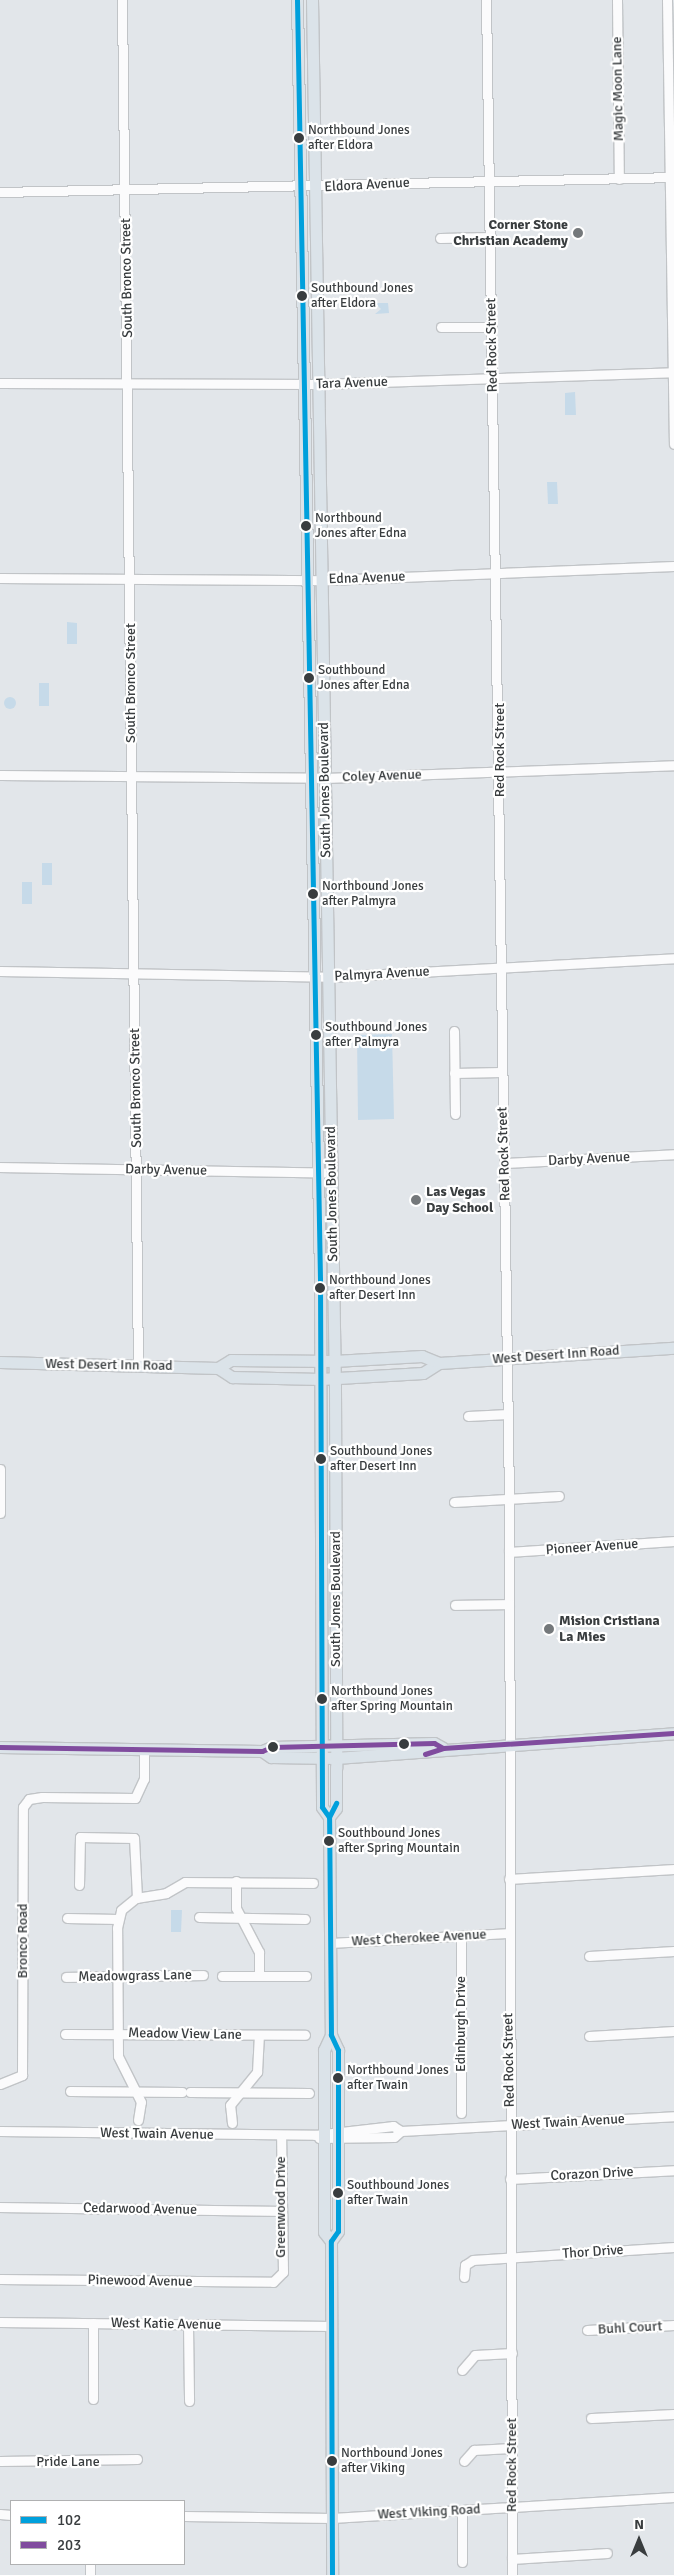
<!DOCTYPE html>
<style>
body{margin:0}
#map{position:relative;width:674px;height:2575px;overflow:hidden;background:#e2e6ea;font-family:Signika,sans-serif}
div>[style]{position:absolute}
.green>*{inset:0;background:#c6dae9}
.round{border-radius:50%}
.roads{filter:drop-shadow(1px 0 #c1c4c7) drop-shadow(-1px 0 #c1c4c7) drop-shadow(0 1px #c1c4c7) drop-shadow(0 -1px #c1c4c7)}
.minor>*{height:9px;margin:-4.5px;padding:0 4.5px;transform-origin:4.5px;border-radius:4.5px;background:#fbfbfc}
.major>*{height:11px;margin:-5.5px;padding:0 5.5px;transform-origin:5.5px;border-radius:5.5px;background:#dbe3e9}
.bus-1>*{height:5px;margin:-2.5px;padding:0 2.5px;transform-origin:2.5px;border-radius:2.5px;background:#00a0dc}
.bus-2>*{height:5px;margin:-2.5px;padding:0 2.5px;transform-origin:2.5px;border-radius:2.5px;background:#804c9e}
.dots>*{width:14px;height:14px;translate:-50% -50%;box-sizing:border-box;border:2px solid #fff;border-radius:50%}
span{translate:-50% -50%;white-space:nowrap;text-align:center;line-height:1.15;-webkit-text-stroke:4.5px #fff;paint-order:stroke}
.bus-label{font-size:13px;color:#393d3f}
.left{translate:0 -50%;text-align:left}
.street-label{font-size:14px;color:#393d3f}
.poi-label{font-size:14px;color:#393d3f;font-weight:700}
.right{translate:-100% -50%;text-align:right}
.legend{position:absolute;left:10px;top:2500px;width:175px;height:65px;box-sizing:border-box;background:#fff;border:1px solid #b0b1b2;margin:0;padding:6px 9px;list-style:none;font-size:15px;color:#393d3f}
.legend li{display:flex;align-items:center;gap:10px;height:25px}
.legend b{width:25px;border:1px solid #b0b1b2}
.north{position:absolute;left:614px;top:2515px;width:50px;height:50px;-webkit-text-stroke:4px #fff;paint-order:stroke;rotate:0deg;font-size:14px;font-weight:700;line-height:20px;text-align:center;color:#393d3f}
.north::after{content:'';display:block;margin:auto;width:18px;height:22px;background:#393d3f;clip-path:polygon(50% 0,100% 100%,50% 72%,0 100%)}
</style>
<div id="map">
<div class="green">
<i style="clip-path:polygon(375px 303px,388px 303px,389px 313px,375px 314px,381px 309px)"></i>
<i style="clip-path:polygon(575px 392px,576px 415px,565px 415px,565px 393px)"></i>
<i style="clip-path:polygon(547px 482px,557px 482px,558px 504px,548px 504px)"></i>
<i style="clip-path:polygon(67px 622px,77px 623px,77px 644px,67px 644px)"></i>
<i style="clip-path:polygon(39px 683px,49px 683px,49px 706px,39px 706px)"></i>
<i class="round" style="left:4px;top:697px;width:12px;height:12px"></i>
<i style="clip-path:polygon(42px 863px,52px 863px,52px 885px,42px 885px)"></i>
<i style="clip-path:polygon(22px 882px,32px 882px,32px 904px,22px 904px)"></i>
<i style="clip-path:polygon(392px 1034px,394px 1119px,358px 1120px,357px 1035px)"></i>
<i style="clip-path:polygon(171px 1910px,182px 1910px,181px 1932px,171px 1932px)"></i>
</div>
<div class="roads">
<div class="minor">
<i style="left:122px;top:0;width:1365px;rotate:89.33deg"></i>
<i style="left:486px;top:0;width:1499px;rotate:89.12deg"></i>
<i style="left:509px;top:1499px;width:1076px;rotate:89.84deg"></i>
<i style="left:617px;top:0;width:179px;rotate:89.4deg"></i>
<i style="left:667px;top:0;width:444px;rotate:89.1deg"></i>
<i style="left:0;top:192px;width:674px;rotate:-1.27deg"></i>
<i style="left:440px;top:238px;width:51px;rotate:-1.1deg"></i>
<i style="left:441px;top:327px;width:51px"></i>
<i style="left:0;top:383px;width:319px;rotate:0.2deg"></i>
<i style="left:319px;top:384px;width:355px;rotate:-1.9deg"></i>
<i style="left:0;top:578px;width:327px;rotate:0.4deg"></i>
<i style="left:327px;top:580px;width:347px;rotate:-2.3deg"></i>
<i style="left:0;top:775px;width:325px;rotate:0.5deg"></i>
<i style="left:325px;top:778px;width:349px;rotate:-2.1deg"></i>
<i style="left:0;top:971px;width:328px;rotate:1deg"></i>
<i style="left:328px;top:977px;width:347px;rotate:-3.1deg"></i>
<i style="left:454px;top:1031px;width:83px;rotate:89.3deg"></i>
<i style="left:454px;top:1073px;width:47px;rotate:-1.2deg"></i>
<i style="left:505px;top:1163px;width:169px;rotate:-3deg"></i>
<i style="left:0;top:1167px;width:332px;rotate:1deg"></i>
<i style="left:468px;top:1416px;width:40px;rotate:-2.9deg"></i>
<i style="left:0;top:1469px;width:44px;rotate:90deg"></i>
<i style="left:454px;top:1502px;width:105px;rotate:-3.3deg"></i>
<i style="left:509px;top:1552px;width:165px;rotate:-3.8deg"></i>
<i style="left:455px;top:1605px;width:54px;rotate:-1.1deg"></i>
<i style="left:509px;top:1879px;width:165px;rotate:-3.5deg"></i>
<i style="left:236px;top:1881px;width:27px;rotate:90deg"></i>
<i style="left:236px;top:1908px;width:50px;rotate:62.4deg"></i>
<i style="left:259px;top:1952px;width:24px;rotate:90deg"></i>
<i style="left:79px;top:1885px;width:48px;rotate:-88.8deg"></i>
<i style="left:80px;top:1837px;width:54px;rotate:1.1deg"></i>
<i style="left:134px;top:1838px;width:60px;rotate:87.1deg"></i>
<i style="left:199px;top:1917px;width:106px;rotate:1.1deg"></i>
<i style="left:67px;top:1918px;width:51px;rotate:1.1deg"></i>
<i style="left:330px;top:1943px;width:177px;rotate:-3.2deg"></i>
<i style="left:589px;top:1956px;width:85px;rotate:-3.4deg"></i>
<i style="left:222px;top:1976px;width:84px"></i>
<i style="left:66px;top:1977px;width:137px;rotate:-0.8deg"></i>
<i style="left:65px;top:2034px;width:240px;rotate:0.2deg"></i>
<i style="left:589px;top:2036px;width:85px;rotate:-3.4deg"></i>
<i style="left:0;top:2084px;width:24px;rotate:-22deg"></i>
<i style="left:22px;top:2075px;width:268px;rotate:-89.8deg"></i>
<i style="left:23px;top:1807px;width:10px;rotate:-53deg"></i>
<i style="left:29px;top:1799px;width:13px;rotate:-9deg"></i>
<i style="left:42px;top:1797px;width:93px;rotate:0.6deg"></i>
<i style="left:135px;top:1798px;width:21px;rotate:-65deg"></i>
<i style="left:144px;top:1779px;width:30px;rotate:-90deg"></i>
<i style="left:70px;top:2091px;width:112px;rotate:0.5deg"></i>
<i style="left:190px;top:2092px;width:119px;rotate:0.5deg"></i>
<i style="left:461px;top:2113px;width:177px;rotate:-90deg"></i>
<i style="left:138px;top:2120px;width:18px;rotate:-81deg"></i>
<i style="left:141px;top:2102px;width:51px;rotate:-116.6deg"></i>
<i style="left:118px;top:2056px;width:128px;rotate:-90.4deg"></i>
<i style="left:117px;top:1928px;width:18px;rotate:-77deg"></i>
<i style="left:121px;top:1910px;width:19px;rotate:-39deg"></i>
<i style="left:136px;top:1898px;width:30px;rotate:-9deg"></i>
<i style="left:166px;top:1893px;width:22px;rotate:-30deg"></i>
<i style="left:185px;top:1882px;width:128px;rotate:0.4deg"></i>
<i style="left:232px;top:2123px;width:18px;rotate:-96deg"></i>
<i style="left:230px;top:2105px;width:43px;rotate:-50.7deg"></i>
<i style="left:257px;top:2072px;width:37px;rotate:-87deg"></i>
<i style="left:0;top:2131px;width:315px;rotate:0.7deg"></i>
<i style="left:315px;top:2135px;width:79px;rotate:-6.6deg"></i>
<i style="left:393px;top:2126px;width:9px;rotate:32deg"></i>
<i style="left:401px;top:2131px;width:273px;rotate:-3.1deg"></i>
<i style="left:319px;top:2138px;width:75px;rotate:-0.8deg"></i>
<i style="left:394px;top:2137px;width:9px;rotate:-41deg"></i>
<i style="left:510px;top:2179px;width:164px;rotate:-3.1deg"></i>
<i style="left:0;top:2207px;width:281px;rotate:0.8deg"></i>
<i style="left:464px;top:2277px;width:12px;rotate:-85deg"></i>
<i style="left:465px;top:2265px;width:9px;rotate:-32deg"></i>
<i style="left:473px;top:2260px;width:201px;rotate:-3.7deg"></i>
<i style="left:0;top:2279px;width:273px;rotate:0.6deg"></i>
<i style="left:273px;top:2282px;width:14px;rotate:-45deg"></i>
<i style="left:283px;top:2272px;width:137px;rotate:-90.8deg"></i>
<i style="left:0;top:2322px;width:332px;rotate:0.7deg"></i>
<i style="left:93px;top:2323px;width:76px;rotate:90deg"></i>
<i style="left:188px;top:2325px;width:76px;rotate:89.2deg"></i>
<i style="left:587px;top:2330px;width:87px;rotate:-3.3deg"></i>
<i style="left:462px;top:2370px;width:20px;rotate:-49deg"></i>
<i style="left:475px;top:2355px;width:37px;rotate:-3deg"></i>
<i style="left:591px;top:2418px;width:83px;rotate:-2.8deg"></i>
<i style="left:0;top:2461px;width:137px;rotate:-0.8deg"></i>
<i style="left:464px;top:2461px;width:15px;rotate:-48deg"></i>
<i style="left:474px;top:2450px;width:38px;rotate:-3deg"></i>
<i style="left:462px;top:2510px;width:52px;rotate:90deg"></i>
<i style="left:0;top:2514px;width:11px;rotate:5deg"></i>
<i style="left:184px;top:2516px;width:148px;rotate:0.8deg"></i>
<i style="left:332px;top:2518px;width:343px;rotate:-3.5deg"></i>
<i style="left:512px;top:2559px;width:95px;rotate:-3.6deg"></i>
<i style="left:90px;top:2564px;width:11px;rotate:90deg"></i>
</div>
<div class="major">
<i style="left:297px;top:0;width:1279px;rotate:88.97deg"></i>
<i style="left:320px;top:1279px;width:528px;rotate:89.78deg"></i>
<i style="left:322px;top:1807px;width:12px;rotate:55deg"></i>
<i style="left:312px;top:0;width:1388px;rotate:89.05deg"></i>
<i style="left:335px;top:1388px;width:380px;rotate:89.8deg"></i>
<i style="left:336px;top:1768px;width:40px;rotate:90deg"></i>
<i style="left:336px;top:1808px;width:11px;rotate:128deg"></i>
<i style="left:329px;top:1817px;width:218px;rotate:89.5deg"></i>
<i style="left:331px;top:2035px;width:17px;rotate:65deg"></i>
<i style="left:338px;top:2050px;width:181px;rotate:90deg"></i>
<i style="left:338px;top:2231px;width:12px;rotate:125deg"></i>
<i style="left:331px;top:2241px;width:334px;rotate:89.8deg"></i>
<i style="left:0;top:1362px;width:218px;rotate:1.6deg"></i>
<i style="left:218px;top:1368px;width:17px;rotate:33deg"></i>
<i style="left:232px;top:1377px;width:89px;rotate:1.3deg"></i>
<i style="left:321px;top:1379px;width:102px;rotate:-3.4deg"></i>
<i style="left:423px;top:1373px;width:19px;rotate:-32deg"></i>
<i style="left:218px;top:1368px;width:15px;rotate:-32deg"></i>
<i style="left:231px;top:1360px;width:103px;rotate:0.6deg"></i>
<i style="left:334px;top:1361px;width:88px;rotate:-3.3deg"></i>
<i style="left:422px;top:1356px;width:18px;rotate:22deg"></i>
<i style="left:439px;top:1363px;width:235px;rotate:-3.7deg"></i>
<i style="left:0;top:1747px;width:262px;rotate:0.9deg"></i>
<i style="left:262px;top:1751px;width:11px;rotate:-22deg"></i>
<i style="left:272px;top:1747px;width:162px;rotate:-1.4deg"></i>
<i style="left:434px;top:1743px;width:10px;rotate:29deg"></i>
<i style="left:262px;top:1751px;width:11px;rotate:34deg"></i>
<i style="left:271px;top:1757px;width:65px;rotate:0.9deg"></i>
<i style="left:336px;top:1758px;width:339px;rotate:-4.2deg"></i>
<i style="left:331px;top:2241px;width:11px;rotate:-128deg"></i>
<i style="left:324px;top:2232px;width:182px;rotate:-90deg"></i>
<i style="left:324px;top:2050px;width:17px;rotate:-65deg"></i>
</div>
</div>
<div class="bus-1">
<i style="left:297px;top:0;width:1279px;rotate:88.97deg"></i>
<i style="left:320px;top:1279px;width:528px;rotate:89.78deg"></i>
<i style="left:322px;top:1807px;width:12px;rotate:55deg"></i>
<i style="left:332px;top:2575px;width:334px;rotate:-90.2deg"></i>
<i style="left:331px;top:2241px;width:12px;rotate:-55deg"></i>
<i style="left:338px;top:2231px;width:181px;rotate:-90deg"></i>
<i style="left:338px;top:2050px;width:17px;rotate:-115deg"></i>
<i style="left:331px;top:2035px;width:218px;rotate:-90.5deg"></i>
<i style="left:329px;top:1817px;width:16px;rotate:-63deg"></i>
</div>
<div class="bus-2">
<i style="left:0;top:1747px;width:262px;rotate:0.9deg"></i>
<i style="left:262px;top:1751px;width:11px;rotate:-22deg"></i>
<i style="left:272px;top:1747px;width:162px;rotate:-1.4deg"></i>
<i style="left:434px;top:1743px;width:10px;rotate:29deg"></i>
<i style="left:425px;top:1754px;width:19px;rotate:-18deg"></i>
<i style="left:443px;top:1748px;width:231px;rotate:-3.7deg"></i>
</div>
<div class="dots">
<i style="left:299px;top:138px;background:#393d3f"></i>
<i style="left:578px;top:233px;background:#74787b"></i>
<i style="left:302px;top:296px;background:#393d3f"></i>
<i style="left:306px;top:526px;background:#393d3f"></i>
<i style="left:309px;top:678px;background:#393d3f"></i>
<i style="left:313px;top:894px;background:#393d3f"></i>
<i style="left:316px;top:1035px;background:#393d3f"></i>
<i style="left:416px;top:1200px;background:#74787b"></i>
<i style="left:320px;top:1288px;background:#393d3f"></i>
<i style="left:321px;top:1459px;background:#393d3f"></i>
<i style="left:549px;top:1629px;background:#74787b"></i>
<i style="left:322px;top:1699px;background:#393d3f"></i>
<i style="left:404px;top:1744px;background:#393d3f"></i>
<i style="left:273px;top:1747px;background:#393d3f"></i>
<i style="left:329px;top:1841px;background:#393d3f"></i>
<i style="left:338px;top:2078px;background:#393d3f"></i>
<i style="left:338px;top:2193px;background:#393d3f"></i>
<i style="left:332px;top:2461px;background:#393d3f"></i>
</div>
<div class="bus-label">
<span class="left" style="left:308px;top:138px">Northbound Jones<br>after Eldora</span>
<span class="left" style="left:311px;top:296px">Southbound Jones<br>after Eldora</span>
<span class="left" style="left:315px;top:526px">Northbound<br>Jones after Edna</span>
<span class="left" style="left:318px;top:678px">Southbound<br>Jones after Edna</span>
<span class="left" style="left:322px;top:894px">Northbound Jones<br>after Palmyra</span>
<span class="left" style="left:325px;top:1035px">Southbound Jones<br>after Palmyra</span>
<span class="left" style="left:329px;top:1288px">Northbound Jones<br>after Desert Inn</span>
<span class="left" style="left:330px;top:1459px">Southbound Jones<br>after Desert Inn</span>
<span class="left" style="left:331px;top:1699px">Northbound Jones<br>after Spring Mountain</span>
<span class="left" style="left:338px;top:1841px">Southbound Jones<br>after Spring Mountain</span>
<span class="left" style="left:347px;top:2078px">Northbound Jones<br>after Twain</span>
<span class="left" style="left:347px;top:2193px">Southbound Jones<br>after Twain</span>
<span class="left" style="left:341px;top:2461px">Northbound Jones<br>after Viking</span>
</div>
<div class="street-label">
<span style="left:618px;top:89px;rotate:-91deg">Magic Moon Lane</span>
<span style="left:367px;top:185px;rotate:-3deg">Eldora Avenue</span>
<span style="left:127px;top:278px;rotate:-91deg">South Bronco Street</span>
<span style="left:492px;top:345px;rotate:-91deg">Red Rock Street</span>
<span style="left:352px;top:383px;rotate:-2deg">Tara Avenue</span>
<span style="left:367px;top:578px;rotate:-2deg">Edna Avenue</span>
<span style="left:131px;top:683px;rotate:-90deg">South Bronco Street</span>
<span style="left:500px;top:750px;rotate:-90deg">Red Rock Street</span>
<span style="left:382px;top:776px;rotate:-2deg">Coley Avenue</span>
<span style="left:325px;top:790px;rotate:-91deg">South Jones Boulevard</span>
<span style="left:382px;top:974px;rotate:-3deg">Palmyra Avenue</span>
<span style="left:136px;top:1088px;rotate:-91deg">South Bronco Street</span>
<span style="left:504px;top:1154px;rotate:-92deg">Red Rock Street</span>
<span style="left:589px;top:1159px;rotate:-3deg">Darby Avenue</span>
<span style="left:166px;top:1170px;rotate:1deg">Darby Avenue</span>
<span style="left:332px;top:1194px;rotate:-91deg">South Jones Boulevard</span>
<span style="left:556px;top:1355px;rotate:-4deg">West Desert Inn Road</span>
<span style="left:109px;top:1365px;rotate:1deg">West Desert Inn Road</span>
<span style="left:592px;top:1547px;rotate:-4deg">Pioneer Avenue</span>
<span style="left:336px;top:1599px;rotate:-90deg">South Jones Boulevard</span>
<span style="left:419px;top:1938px;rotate:-3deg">West Cherokee Avenue</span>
<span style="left:23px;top:1941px;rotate:-90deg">Bronco Road</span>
<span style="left:135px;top:1976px;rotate:-1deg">Meadowgrass Lane</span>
<span style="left:461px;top:2024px;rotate:-90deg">Edinburgh Drive</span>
<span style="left:185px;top:2034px;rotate:1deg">Meadow View Lane</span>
<span style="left:509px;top:2060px;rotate:-91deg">Red Rock Street</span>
<span style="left:568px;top:2122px;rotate:-3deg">West Twain Avenue</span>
<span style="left:157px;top:2134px;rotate:1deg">West Twain Avenue</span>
<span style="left:592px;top:2174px;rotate:-3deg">Corazon Drive</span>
<span style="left:281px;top:2207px;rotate:-90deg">Greenwood Drive</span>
<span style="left:140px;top:2209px;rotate:1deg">Cedarwood Avenue</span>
<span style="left:593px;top:2252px;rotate:-4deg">Thor Drive</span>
<span style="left:140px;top:2281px;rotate:1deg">Pinewood Avenue</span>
<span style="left:166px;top:2324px;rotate:1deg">West Katie Avenue</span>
<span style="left:630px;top:2328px;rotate:-3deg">Buhl Court</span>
<span style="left:68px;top:2462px">Pride Lane</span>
<span style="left:512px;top:2465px;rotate:-90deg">Red Rock Street</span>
<span style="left:429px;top:2512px;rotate:-3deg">West Viking Road</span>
</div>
<div class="poi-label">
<span class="right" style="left:568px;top:233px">Corner Stone<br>Christian Academy</span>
<span class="left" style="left:426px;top:1200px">Las Vegas<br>Day School</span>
<span class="left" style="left:559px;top:1629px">Mision Cristiana<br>La Mies</span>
</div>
<ul class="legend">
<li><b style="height:6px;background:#00a0dc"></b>102</li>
<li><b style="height:6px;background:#804c9e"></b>203</li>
</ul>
<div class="north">N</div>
</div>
